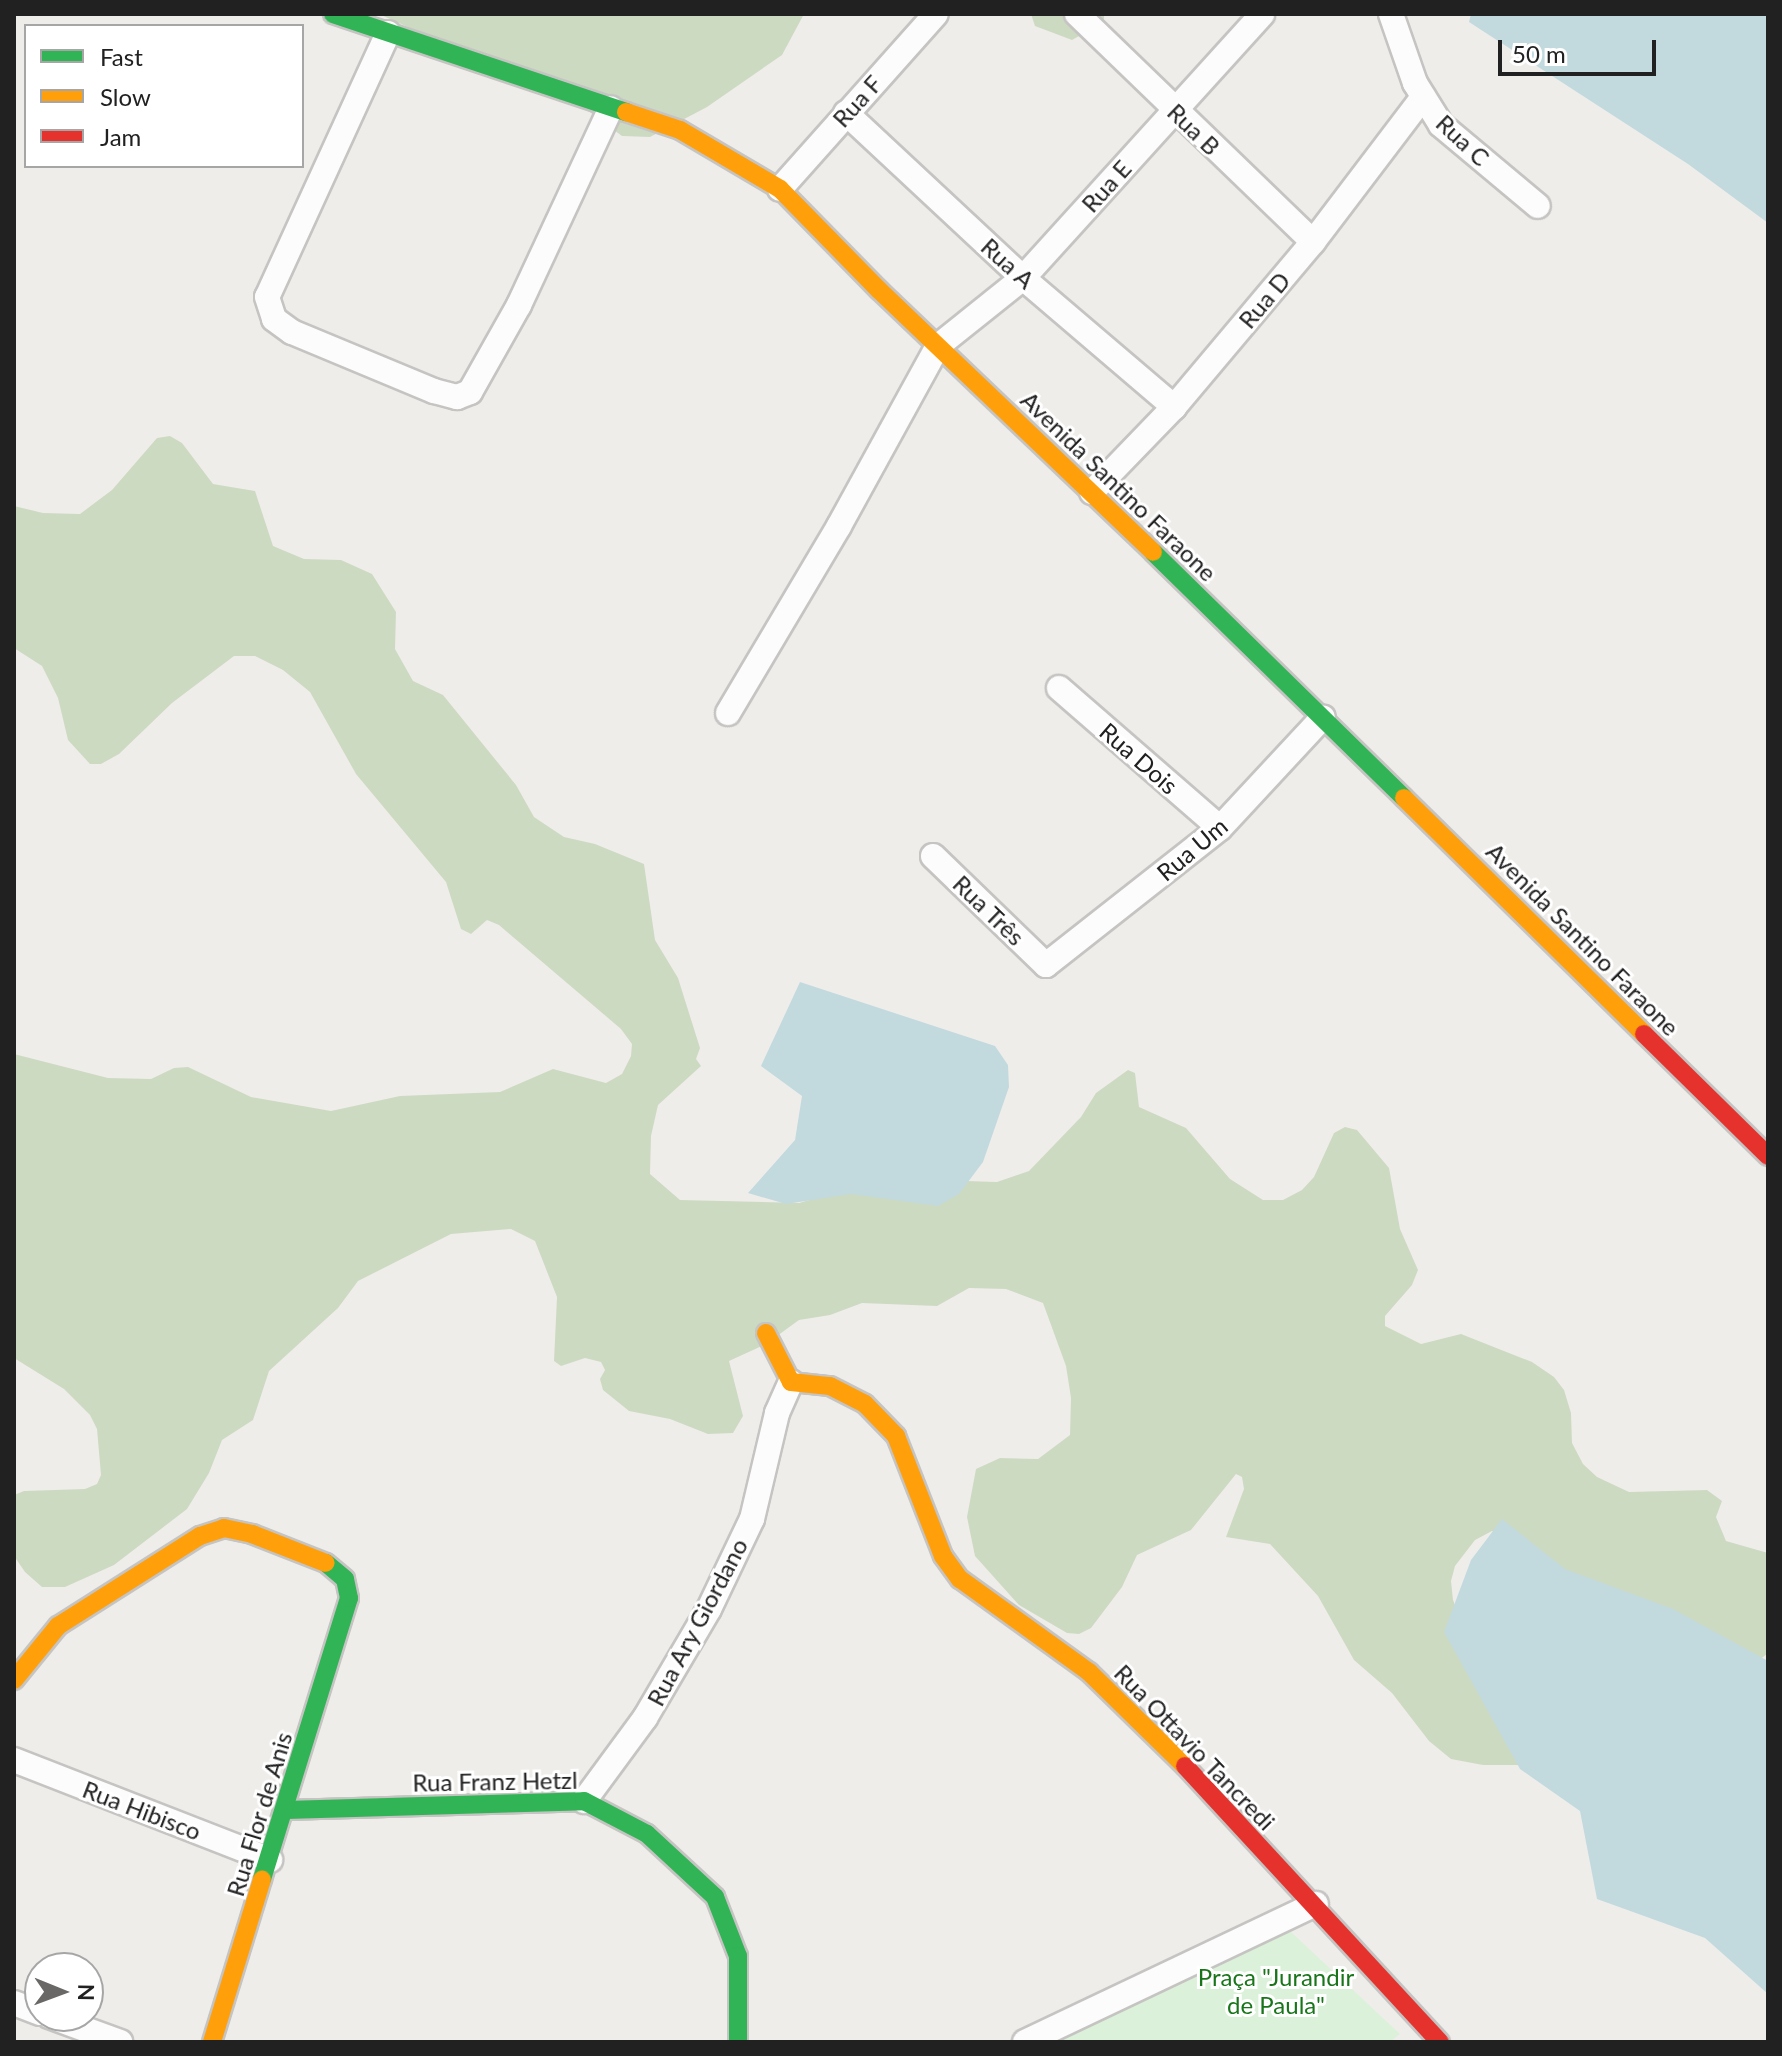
<!DOCTYPE html>
<meta charset="utf-8">
<style>
body{margin:0}
#map{position:relative;width:1782px;height:2056px;overflow:hidden;background:#efedea;font-family:Lato,sans-serif}
div>[style]{position:absolute}
.forest>*{inset:0;background:#cddac2}
.park>*{inset:0;background:#dcf1da}
.water>*{inset:0;background:#c2dade}
.roads{filter:drop-shadow(2px 0 #c5c4c2) drop-shadow(-2px 0 #c5c4c2) drop-shadow(0 2px #c5c4c2) drop-shadow(0 -2px #c5c4c2)}
.street>*{height:24px;margin:-12px;padding:0 12px;transform-origin:12px;border-radius:12px;background:#fdfcfc}
.fast>*{height:18px;margin:-9px;padding:0 9px;transform-origin:9px;border-radius:9px;background:#30b455}
.slow>*{height:18px;margin:-9px;padding:0 9px;transform-origin:9px;border-radius:9px;background:#ff9f0a}
.jam>*{height:18px;margin:-9px;padding:0 9px;transform-origin:9px;border-radius:9px;background:#e5322d}
span{translate:-50% -50%;white-space:nowrap;text-align:center;line-height:1.15;-webkit-text-stroke:6px #fff;paint-order:stroke}
.street-label{font-size:24px;color:#212121}
.park-label{font-size:24px;color:#19751a}
.frame{position:absolute;inset:0;border:16px solid #212121;pointer-events:none}
.legend{position:absolute;left:24px;top:24px;width:280px;height:144px;box-sizing:border-box;background:#fff;border:2px solid #a6a6a6;margin:0;padding:10px 14px;list-style:none;font-size:24px;color:#212121}
.legend li{display:flex;align-items:center;gap:16px;height:40px}
.legend b{width:40px;border:2px solid #a6a6a6}
.north{position:absolute;left:24px;top:1952px;width:80px;height:80px;box-sizing:border-box;background:#fff;border:2px solid #a6a6a6;border-radius:50%;rotate:91deg;font-size:22px;font-weight:700;line-height:32px;text-align:center;color:#212121}
.north::after{content:'';display:block;margin:auto;width:28px;height:36px;background:#696867;clip-path:polygon(50% 0,100% 100%,50% 72%,0 100%)}
.scale{position:absolute;left:1498px;top:40px;width:158px;height:36px;box-sizing:border-box;border:4px solid #212121;border-top:0;padding-left:10px;font-size:24px;line-height:28px;white-space:nowrap;color:#212121;-webkit-text-stroke:6px #fff;paint-order:stroke}
</style>
<div id="map">
<div class="forest">
<i style="clip-path:polygon(379px 14px,804px 14px,782px 55px,707px 107px,650px 137px,622px 136px,579px 104px)"></i>
<i style="clip-path:polygon(1031px 14px,1104px 14px,1104px 22px,1072px 40px,1035px 26px)"></i>
<i style="clip-path:polygon(170px 436px,182px 443px,213px 484px,255px 491px,273px 546px,304px 559px,341px 560px,372px 574px,396px 612px,395px 649px,413px 681px,443px 695px,516px 785px,534px 817px,564px 837px,595px 844px,644px 864px,655px 940px,678px 978px,700px 1048px,696px 1059px,701px 1066px,658px 1105px,651px 1136px,650px 1174px,680px 1200px,799px 1203px,837px 1192px,936px 1180px,997px 1182px,1029px 1171px,1081px 1117px,1096px 1093px,1128px 1070px,1135px 1073px,1139px 1107px,1186px 1128px,1230px 1179px,1263px 1200px,1283px 1200px,1302px 1190px,1314px 1177px,1334px 1133px,1345px 1127px,1357px 1130px,1389px 1168px,1400px 1229px,1418px 1270px,1412px 1285px,1385px 1316px,1385px 1326px,1421px 1344px,1461px 1334px,1532px 1362px,1554px 1377px,1564px 1390px,1571px 1413px,1572px 1443px,1583px 1464px,1597px 1477px,1629px 1492px,1707px 1490px,1722px 1501px,1716px 1517px,1726px 1541px,1768px 1553px,1767px 1654px,1735px 1678px,1502px 1533px,1492px 1531px,1475px 1540px,1455px 1566px,1451px 1581px,1453px 1600px,1474px 1654px,1540px 1765px,1483px 1765px,1451px 1759px,1429px 1741px,1392px 1693px,1354px 1660px,1318px 1596px,1270px 1544px,1226px 1537px,1244px 1489px,1242px 1477px,1236px 1474px,1191px 1530px,1137px 1555px,1122px 1587px,1091px 1628px,1079px 1634px,1067px 1633px,1019px 1605px,975px 1556px,967px 1517px,976px 1469px,1000px 1458px,1038px 1459px,1070px 1435px,1071px 1398px,1066px 1366px,1043px 1303px,1006px 1289px,969px 1288px,937px 1306px,862px 1303px,830px 1315px,799px 1320px,766px 1344px,729px 1361px,743px 1416px,733px 1433px,708px 1434px,670px 1419px,629px 1411px,603px 1390px,600px 1379px,605px 1370px,601px 1362px,585px 1358px,561px 1366px,554px 1361px,557px 1297px,535px 1241px,511px 1229px,451px 1234px,358px 1281px,338px 1308px,269px 1371px,253px 1420px,222px 1440px,209px 1473px,187px 1509px,114px 1565px,65px 1587px,42px 1587px,25px 1572px,14px 1556px,14px 1495px,24px 1491px,85px 1489px,97px 1484px,101px 1475px,97px 1429px,90px 1415px,64px 1389px,14px 1358px,14px 1054px,108px 1078px,151px 1079px,174px 1068px,188px 1067px,251px 1097px,331px 1111px,400px 1096px,500px 1092px,553px 1069px,606px 1083px,622px 1074px,631px 1056px,632px 1044px,621px 1029px,499px 925px,487px 920px,471px 934px,461px 929px,446px 882px,356px 774px,310px 692px,283px 670px,255px 656px,234px 656px,172px 703px,119px 754px,101px 764px,90px 764px,68px 740px,58px 698px,42px 666px,14px 648px,14px 506px,43px 513px,80px 514px,112px 490px,157px 438px)"></i>
</div>
<div class="park">
<i style="clip-path:polygon(1289px 1930px,1400px 2034px,1390px 2042px,1056px 2042px)"></i>
</div>
<div class="water">
<i style="clip-path:polygon(1471px 14px,1768px 14px,1768px 223px,1688px 164px,1469px 22px)"></i>
<i style="clip-path:polygon(800px 982px,995px 1046px,1008px 1065px,1009px 1087px,983px 1162px,959px 1194px,938px 1206px,851px 1194px,786px 1204px,748px 1193px,795px 1140px,802px 1096px,761px 1066px)"></i>
<i style="clip-path:polygon(1502px 1519px,1565px 1569px,1673px 1609px,1768px 1661px,1768px 1994px,1705px 1938px,1597px 1899px,1580px 1811px,1520px 1769px,1444px 1632px,1471px 1560px)"></i>
</div>
<div class="roads">
<div class="street">
<i style="left:1077px;top:14px;width:328px;rotate:44deg"></i>
<i style="left:1391px;top:14px;width:73px;rotate:70.8deg"></i>
<i style="left:1415px;top:83px;width:49px;rotate:58.2deg"></i>
<i style="left:1441px;top:125px;width:126px;rotate:39.9deg"></i>
<i style="left:388px;top:33px;width:290px;rotate:114.6deg"></i>
<i style="left:267px;top:297px;width:23px;rotate:72deg"></i>
<i style="left:274px;top:319px;width:22px;rotate:36deg"></i>
<i style="left:292px;top:332px;width:154px;rotate:22.6deg"></i>
<i style="left:434px;top:391px;width:24px;rotate:15deg"></i>
<i style="left:457px;top:397px;width:14px;rotate:-21deg"></i>
<i style="left:470px;top:392px;width:100px;rotate:-60.6deg"></i>
<i style="left:519px;top:305px;width:217px;rotate:-65deg"></i>
<i style="left:846px;top:113px;width:242px;rotate:43deg"></i>
<i style="left:1023px;top:278px;width:199px;rotate:40.5deg"></i>
<i style="left:780px;top:189px;width:234px;rotate:-48.3deg"></i>
<i style="left:1092px;top:492px;width:118px;rotate:-46deg"></i>
<i style="left:1174px;top:407px;width:216px;rotate:-49.9deg"></i>
<i style="left:1313px;top:242px;width:182px;rotate:-52.8deg"></i>
<i style="left:1059px;top:688px;width:213px;rotate:41deg"></i>
<i style="left:728px;top:713px;width:217px;rotate:-59.3deg"></i>
<i style="left:839px;top:526px;width:205px;rotate:-61.2deg"></i>
<i style="left:938px;top:346px;width:109px;rotate:-38.7deg"></i>
<i style="left:1023px;top:278px;width:356px;rotate:-47.8deg"></i>
<i style="left:933px;top:856px;width:157px;rotate:44deg"></i>
<i style="left:1046px;top:965px;width:221px;rotate:-38.2deg"></i>
<i style="left:1220px;top:828px;width:151px;rotate:-47.1deg"></i>
<i style="left:14px;top:1760px;width:275px;rotate:21.3deg"></i>
<i style="left:584px;top:1801px;width:103px;rotate:-53.7deg"></i>
<i style="left:645px;top:1718px;width:126px;rotate:-59.6deg"></i>
<i style="left:709px;top:1609px;width:100px;rotate:-64.5deg"></i>
<i style="left:752px;top:1519px;width:109px;rotate:-76.7deg"></i>
<i style="left:777px;top:1413px;width:34px;rotate:-66deg"></i>
<i style="left:14px;top:2003px;width:28px;rotate:21deg"></i>
<i style="left:49px;top:2016px;width:76px;rotate:20.1deg"></i>
<i style="left:1025px;top:2042px;width:322px;rotate:-25.4deg"></i>
</div>
<div class="fast">
<i style="left:333px;top:14px;width:309px;rotate:18.5deg"></i>
<i style="left:1153px;top:552px;width:351px;rotate:44.4deg"></i>
<i style="left:286px;top:1810px;width:298px;rotate:-1.7deg"></i>
<i style="left:584px;top:1801px;width:71px;rotate:27.6deg"></i>
<i style="left:647px;top:1834px;width:93px;rotate:42.8deg"></i>
<i style="left:715px;top:1897px;width:63px;rotate:68.7deg"></i>
<i style="left:738px;top:1956px;width:86px;rotate:90deg"></i>
<i style="left:262px;top:1879px;width:294px;rotate:-72.8deg"></i>
<i style="left:349px;top:1598px;width:19px;rotate:-102deg"></i>
<i style="left:345px;top:1579px;width:25px;rotate:-140deg"></i>
</div>
<div class="slow">
<i style="left:626px;top:112px;width:57px;rotate:18.4deg"></i>
<i style="left:680px;top:130px;width:116px;rotate:30.5deg"></i>
<i style="left:780px;top:189px;width:141px;rotate:45.6deg"></i>
<i style="left:879px;top:290px;width:379px;rotate:43.7deg"></i>
<i style="left:1404px;top:798px;width:337px;rotate:44.5deg"></i>
<i style="left:766px;top:1333px;width:55px;rotate:63deg"></i>
<i style="left:791px;top:1382px;width:39px;rotate:6deg"></i>
<i style="left:830px;top:1386px;width:39px;rotate:27deg"></i>
<i style="left:865px;top:1404px;width:45px;rotate:45.9deg"></i>
<i style="left:896px;top:1436px;width:129px;rotate:68.6deg"></i>
<i style="left:943px;top:1556px;width:29px;rotate:54deg"></i>
<i style="left:960px;top:1579px;width:159px;rotate:35.8deg"></i>
<i style="left:1089px;top:1672px;width:134px;rotate:44.4deg"></i>
<i style="left:14px;top:1680px;width:70px;rotate:-50.8deg"></i>
<i style="left:58px;top:1626px;width:168px;rotate:-32.4deg"></i>
<i style="left:200px;top:1536px;width:25px;rotate:-18deg"></i>
<i style="left:224px;top:1528px;width:29px;rotate:12deg"></i>
<i style="left:252px;top:1534px;width:79px;rotate:21.4deg"></i>
<i style="left:212px;top:2042px;width:170px;rotate:-72.9deg"></i>
</div>
<div class="jam">
<i style="left:1644px;top:1034px;width:174px;rotate:44.5deg"></i>
<i style="left:1185px;top:1766px;width:376px;rotate:47.3deg"></i>
</div>
</div>
<div class="street-label">
<span style="left:857px;top:101px;rotate:-48deg">Rua F</span>
<span style="left:1194px;top:129px;rotate:44deg">Rua B</span>
<span style="left:1463px;top:140px;rotate:43deg">Rua C</span>
<span style="left:1106px;top:186px;rotate:-48deg">Rua E</span>
<span style="left:1008px;top:263px;rotate:42deg">Rua A</span>
<span style="left:1264px;top:300px;rotate:-50deg">Rua D</span>
<span style="left:1119px;top:486px;rotate:44deg">Avenida Santino Faraone</span>
<span style="left:1139px;top:758px;rotate:41deg">Rua Dois</span>
<span style="left:1192px;top:849px;rotate:-40deg">Rua Um</span>
<span style="left:989px;top:910px;rotate:44deg">Rua Três</span>
<span style="left:1583px;top:939px;rotate:45deg">Avenida Santino Faraone</span>
<span style="left:697px;top:1622px;rotate:-62deg">Rua Ary Giordano</span>
<span style="left:1195px;top:1747px;rotate:46deg">Rua Ottavio Tancredi</span>
<span style="left:495px;top:1781px;rotate:-1deg">Rua Franz Hetzl</span>
<span style="left:142px;top:1810px;rotate:21deg">Rua Hibisco</span>
<span style="left:259px;top:1814px;rotate:-73deg">Rua Flor de Anis</span>
</div>
<div class="park-label">
<span style="left:1276px;top:1991px">Praça "Jurandir<br>de Paula"</span>
</div>
<div class="frame"></div>
<ul class="legend">
<li><b style="height:10px;background:#30b455"></b>Fast</li>
<li><b style="height:10px;background:#ff9f0a"></b>Slow</li>
<li><b style="height:10px;background:#e5322d"></b>Jam</li>
</ul>
<div class="north">N</div>
<div class="scale">50 m</div>
</div>
